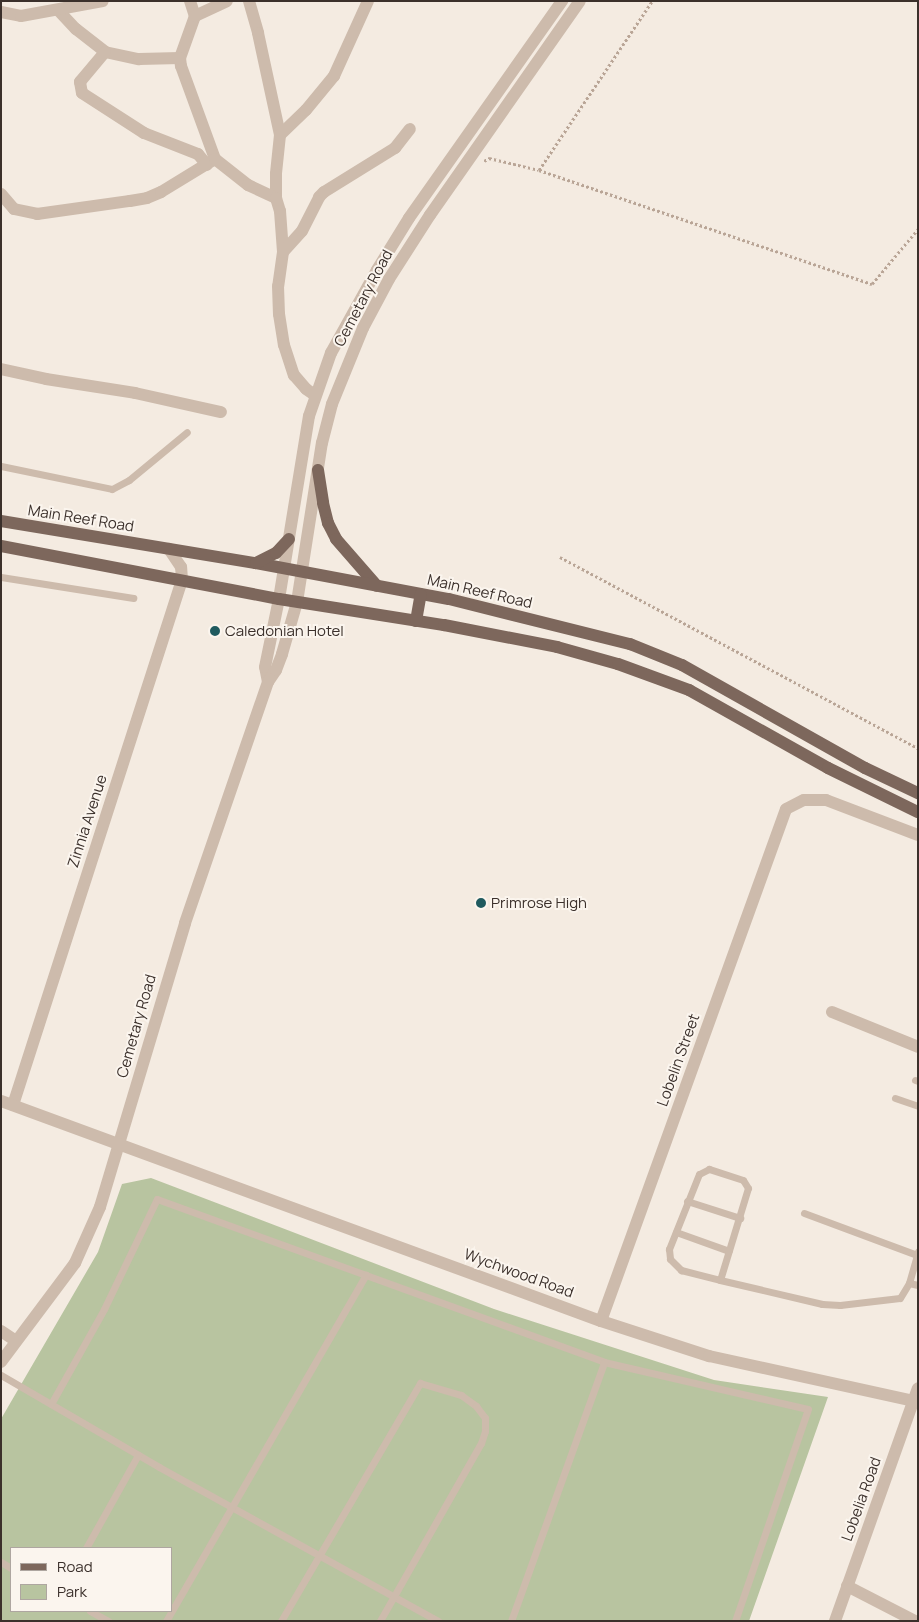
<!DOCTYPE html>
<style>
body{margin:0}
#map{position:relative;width:919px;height:1622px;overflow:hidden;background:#f4ebe1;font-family:Manrope,sans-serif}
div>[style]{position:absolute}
.green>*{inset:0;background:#b8c4a0}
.path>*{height:2.5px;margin-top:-1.25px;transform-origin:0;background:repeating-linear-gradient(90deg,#b9a596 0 2.5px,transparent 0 5px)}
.service>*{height:7px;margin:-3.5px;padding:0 3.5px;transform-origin:3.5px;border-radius:3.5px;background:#cdbbac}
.minor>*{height:12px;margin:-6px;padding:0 6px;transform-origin:6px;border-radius:6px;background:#cdbbac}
.tertiary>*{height:12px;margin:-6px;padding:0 6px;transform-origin:6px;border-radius:6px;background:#cdbbac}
.primary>*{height:12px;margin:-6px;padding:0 6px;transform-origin:6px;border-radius:6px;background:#7d675c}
.dots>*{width:14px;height:14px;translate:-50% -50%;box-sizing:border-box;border:2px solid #fbf5ee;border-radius:50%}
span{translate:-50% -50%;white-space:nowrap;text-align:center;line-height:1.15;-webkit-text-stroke:4px #fbf5ee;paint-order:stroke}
.street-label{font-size:15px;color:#3b302b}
.poi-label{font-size:15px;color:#3b302b}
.left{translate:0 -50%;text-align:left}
.frame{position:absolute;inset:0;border:2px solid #3b302b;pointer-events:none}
.legend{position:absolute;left:10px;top:1547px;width:162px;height:65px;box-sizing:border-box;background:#fbf5ee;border:1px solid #aea6a0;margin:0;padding:6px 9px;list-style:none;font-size:15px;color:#3b302b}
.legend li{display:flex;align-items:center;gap:10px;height:25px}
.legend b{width:25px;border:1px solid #aea6a0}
</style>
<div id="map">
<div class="green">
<i style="clip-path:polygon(evenodd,151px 1178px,494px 1309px,714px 1380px,828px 1397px,749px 1621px,1px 1621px,1px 1419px,98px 1252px,122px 1184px,151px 1178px,11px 1548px,171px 1548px,171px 1611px,11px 1611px,11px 1548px)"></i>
</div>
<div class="path">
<i style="left:484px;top:161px;width:6px;rotate:-31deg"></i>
<i style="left:489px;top:158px;width:51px;rotate:13.5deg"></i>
<i style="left:539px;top:170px;width:352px;rotate:18.9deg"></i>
<i style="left:872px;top:284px;width:72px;rotate:-50.1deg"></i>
<i style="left:539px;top:170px;width:203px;rotate:-56.2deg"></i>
<i style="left:560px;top:557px;width:406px;rotate:28.1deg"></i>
</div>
<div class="service">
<i style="left:1px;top:466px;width:113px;rotate:11.7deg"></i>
<i style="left:112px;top:489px;width:19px;rotate:-28deg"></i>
<i style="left:129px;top:480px;width:75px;rotate:-39.6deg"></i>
<i style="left:1px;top:577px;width:134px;rotate:9deg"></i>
<i style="left:915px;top:1080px;width:3px;rotate:18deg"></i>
<i style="left:895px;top:1098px;width:24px;rotate:19deg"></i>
<i style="left:687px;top:1201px;width:56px;rotate:17.8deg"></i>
<i style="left:804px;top:1213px;width:121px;rotate:20.4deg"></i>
<i style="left:676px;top:1232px;width:56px;rotate:19.7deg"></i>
<i style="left:720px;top:1280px;width:96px;rotate:-73.1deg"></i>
<i style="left:748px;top:1188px;width:9px;rotate:-122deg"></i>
<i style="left:743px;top:1180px;width:36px;rotate:-162deg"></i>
<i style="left:709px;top:1169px;width:11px;rotate:153deg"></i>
<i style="left:699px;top:1174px;width:81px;rotate:111.8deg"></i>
<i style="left:669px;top:1249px;width:10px;rotate:84deg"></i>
<i style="left:670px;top:1259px;width:16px;rotate:45deg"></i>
<i style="left:681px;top:1270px;width:40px;rotate:14.4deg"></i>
<i style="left:720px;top:1280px;width:105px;rotate:13.2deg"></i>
<i style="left:822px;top:1304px;width:18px;rotate:3deg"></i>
<i style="left:840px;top:1305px;width:60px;rotate:-6.7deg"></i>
<i style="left:900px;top:1298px;width:17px;rotate:-59deg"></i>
<i style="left:909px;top:1283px;width:33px;rotate:-74deg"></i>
<i style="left:909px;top:1283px;width:9px;rotate:13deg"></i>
<i style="left:1px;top:1375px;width:183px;rotate:30.2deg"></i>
<i style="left:159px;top:1467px;width:319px;rotate:28.9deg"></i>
<i style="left:51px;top:1404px;width:109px;rotate:-60.8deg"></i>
<i style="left:104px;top:1309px;width:122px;rotate:-64.3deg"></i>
<i style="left:157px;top:1199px;width:476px;rotate:20deg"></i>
<i style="left:604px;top:1362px;width:209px;rotate:13deg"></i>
<i style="left:808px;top:1409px;width:224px;rotate:109deg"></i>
<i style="left:86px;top:1548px;width:107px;rotate:-60.8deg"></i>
<i style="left:1px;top:1562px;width:12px;rotate:31deg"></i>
<i style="left:90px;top:1611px;width:21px;rotate:29deg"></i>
<i style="left:166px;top:1621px;width:400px;rotate:-60deg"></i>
<i style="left:281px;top:1621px;width:276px;rotate:-59.7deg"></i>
<i style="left:420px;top:1383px;width:43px;rotate:16.3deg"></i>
<i style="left:461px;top:1395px;width:19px;rotate:36deg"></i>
<i style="left:476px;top:1406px;width:15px;rotate:53deg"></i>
<i style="left:485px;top:1418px;width:13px;rotate:90deg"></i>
<i style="left:485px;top:1431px;width:13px;rotate:108deg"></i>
<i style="left:481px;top:1443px;width:205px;rotate:119.6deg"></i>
<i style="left:511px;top:1621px;width:275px;rotate:-70.2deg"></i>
</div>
<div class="minor">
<i style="left:190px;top:1px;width:16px;rotate:72deg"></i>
<i style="left:195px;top:16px;width:45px;rotate:109.7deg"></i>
<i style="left:180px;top:58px;width:8px;rotate:83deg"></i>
<i style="left:181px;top:66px;width:99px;rotate:69.9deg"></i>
<i style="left:249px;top:1px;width:33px;rotate:74deg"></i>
<i style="left:258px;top:33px;width:104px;rotate:77.8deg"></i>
<i style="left:280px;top:135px;width:39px;rotate:96deg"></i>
<i style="left:276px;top:174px;width:24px;rotate:90deg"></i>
<i style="left:58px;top:10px;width:26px;rotate:47deg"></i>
<i style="left:76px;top:29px;width:37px;rotate:38deg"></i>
<i style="left:105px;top:52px;width:35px;rotate:12deg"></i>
<i style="left:139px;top:59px;width:41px;rotate:-1.4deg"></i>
<i style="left:1px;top:12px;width:20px;rotate:11deg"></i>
<i style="left:21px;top:16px;width:83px;rotate:-10.4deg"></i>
<i style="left:195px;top:16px;width:35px;rotate:-25deg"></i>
<i style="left:105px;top:52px;width:39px;rotate:130deg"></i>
<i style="left:80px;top:82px;width:11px;rotate:80deg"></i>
<i style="left:82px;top:93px;width:74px;rotate:32.8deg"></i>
<i style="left:144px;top:133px;width:58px;rotate:21.3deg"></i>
<i style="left:198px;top:154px;width:14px;rotate:51deg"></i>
<i style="left:280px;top:135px;width:36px;rotate:-44deg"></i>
<i style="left:306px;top:110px;width:44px;rotate:-50.5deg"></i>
<i style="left:334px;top:76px;width:82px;rotate:-65.6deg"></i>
<i style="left:1px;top:194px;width:20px;rotate:49deg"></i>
<i style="left:14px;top:209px;width:24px;rotate:12deg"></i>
<i style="left:37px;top:214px;width:94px;rotate:-8deg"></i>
<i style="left:130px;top:201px;width:17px;rotate:-10deg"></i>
<i style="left:147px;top:198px;width:15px;rotate:-23deg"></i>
<i style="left:161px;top:192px;width:63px;rotate:-31.4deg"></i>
<i style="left:215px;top:159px;width:42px;rotate:38.2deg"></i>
<i style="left:248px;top:185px;width:31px;rotate:25deg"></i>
<i style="left:276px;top:198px;width:14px;rotate:73deg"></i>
<i style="left:280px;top:211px;width:41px;rotate:85.8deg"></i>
<i style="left:283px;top:252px;width:34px;rotate:98deg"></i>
<i style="left:278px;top:286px;width:28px;rotate:88deg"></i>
<i style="left:279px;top:314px;width:31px;rotate:81deg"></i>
<i style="left:284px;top:345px;width:32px;rotate:72deg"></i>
<i style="left:294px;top:375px;width:18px;rotate:49deg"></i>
<i style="left:306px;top:389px;width:11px;rotate:34deg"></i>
<i style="left:283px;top:252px;width:28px;rotate:-48deg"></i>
<i style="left:302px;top:231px;width:38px;rotate:-63deg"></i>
<i style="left:319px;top:197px;width:7px;rotate:-45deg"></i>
<i style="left:324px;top:192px;width:84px;rotate:-31.8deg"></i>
<i style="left:395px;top:148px;width:24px;rotate:-52deg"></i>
<i style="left:1px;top:369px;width:46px;rotate:12.5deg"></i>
<i style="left:46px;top:379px;width:90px;rotate:8.9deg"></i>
<i style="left:135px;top:393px;width:88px;rotate:12.5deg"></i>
<i style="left:268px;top:682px;width:15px;rotate:-101deg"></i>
<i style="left:265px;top:667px;width:69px;rotate:-78.4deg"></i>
<i style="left:832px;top:1012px;width:93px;rotate:22.1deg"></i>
<i style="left:13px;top:1105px;width:552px;rotate:-72.16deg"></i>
<i style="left:182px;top:580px;width:13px;rotate:-94deg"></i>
<i style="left:181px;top:567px;width:22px;rotate:-124deg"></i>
<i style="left:601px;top:1321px;width:544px;rotate:-70.13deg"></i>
<i style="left:786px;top:809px;width:20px;rotate:-27deg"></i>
<i style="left:804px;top:800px;width:22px"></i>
<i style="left:826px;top:800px;width:98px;rotate:20.8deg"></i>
<i style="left:1px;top:1331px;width:18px;rotate:34deg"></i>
<i style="left:1px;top:1362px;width:124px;rotate:-53.2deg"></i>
<i style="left:75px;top:1263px;width:61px;rotate:-65.9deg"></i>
<i style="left:100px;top:1207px;width:296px;rotate:-73.3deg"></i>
<i style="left:185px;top:923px;width:255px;rotate:-71deg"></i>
<i style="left:268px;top:682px;width:14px;rotate:-56deg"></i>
<i style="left:276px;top:670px;width:17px;rotate:-69deg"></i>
<i style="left:282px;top:654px;width:54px;rotate:-73.9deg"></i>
<i style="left:847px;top:1586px;width:76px;rotate:27.2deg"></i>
<i style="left:835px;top:1621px;width:247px;rotate:-70.4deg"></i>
</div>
<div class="tertiary">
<i style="left:279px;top:599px;width:185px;rotate:-80.7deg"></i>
<i style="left:309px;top:416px;width:67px;rotate:-70.8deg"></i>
<i style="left:331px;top:353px;width:95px;rotate:-61deg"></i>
<i style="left:377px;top:270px;width:61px;rotate:-58.4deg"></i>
<i style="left:409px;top:218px;width:266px;rotate:-54.8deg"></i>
<i style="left:297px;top:602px;width:161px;rotate:-81.1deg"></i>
<i style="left:322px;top:443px;width:40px;rotate:-75.6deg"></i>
<i style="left:332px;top:404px;width:82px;rotate:-67.8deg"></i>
<i style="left:363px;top:328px;width:55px;rotate:-62deg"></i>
<i style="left:389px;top:279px;width:76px;rotate:-57.4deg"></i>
<i style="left:430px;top:215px;width:261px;rotate:-55deg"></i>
<i style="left:1px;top:1101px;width:639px;rotate:20.14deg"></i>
<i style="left:601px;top:1321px;width:114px;rotate:18deg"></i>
<i style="left:709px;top:1356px;width:214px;rotate:12.4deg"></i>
</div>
<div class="primary">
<i style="left:318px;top:470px;width:33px;rotate:81deg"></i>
<i style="left:323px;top:503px;width:21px;rotate:76deg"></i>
<i style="left:328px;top:523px;width:18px;rotate:63deg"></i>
<i style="left:336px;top:539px;width:62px;rotate:48.9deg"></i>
<i style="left:1px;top:521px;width:258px;rotate:9.4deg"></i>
<i style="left:256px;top:563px;width:196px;rotate:10.6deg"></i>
<i style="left:449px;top:599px;width:187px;rotate:14deg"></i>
<i style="left:630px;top:644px;width:56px;rotate:22deg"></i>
<i style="left:682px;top:665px;width:210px;rotate:29.4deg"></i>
<i style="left:865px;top:768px;width:59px;rotate:25.3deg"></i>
<i style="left:1px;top:546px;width:283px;rotate:10.8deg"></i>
<i style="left:279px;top:599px;width:167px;rotate:9deg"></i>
<i style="left:444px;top:625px;width:115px;rotate:11deg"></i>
<i style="left:557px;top:647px;width:63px;rotate:15.6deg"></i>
<i style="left:618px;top:664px;width:76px;rotate:20.1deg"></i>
<i style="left:689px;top:690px;width:159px;rotate:29.3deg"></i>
<i style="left:828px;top:768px;width:100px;rotate:26.1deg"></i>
<i style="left:256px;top:563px;width:22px;rotate:-27deg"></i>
<i style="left:276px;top:553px;width:19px;rotate:-47deg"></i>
<i style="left:416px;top:621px;width:27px;rotate:-80deg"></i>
</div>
<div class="dots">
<i style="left:215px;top:631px;background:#1f5a5e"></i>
<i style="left:481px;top:903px;background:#1f5a5e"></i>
</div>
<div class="street-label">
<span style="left:363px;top:298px;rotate:-62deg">Cemetary Road</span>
<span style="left:81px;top:518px;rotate:9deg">Main Reef Road</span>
<span style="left:480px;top:591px;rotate:13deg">Main Reef Road</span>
<span style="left:87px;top:821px;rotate:-72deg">Zinnia Avenue</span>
<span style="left:136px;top:1026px;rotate:-74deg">Cemetary Road</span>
<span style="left:678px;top:1060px;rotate:-70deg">Lobelin Street</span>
<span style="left:519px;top:1273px;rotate:20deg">Wychwood Road</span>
<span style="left:861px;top:1499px;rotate:-70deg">Lobelia Road</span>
</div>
<div class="poi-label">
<span class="left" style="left:225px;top:631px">Caledonian Hotel</span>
<span class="left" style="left:491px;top:903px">Primrose High</span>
</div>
<div class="frame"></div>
<ul class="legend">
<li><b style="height:6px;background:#7d675c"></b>Road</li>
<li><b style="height:14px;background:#b8c4a0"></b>Park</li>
</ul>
</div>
